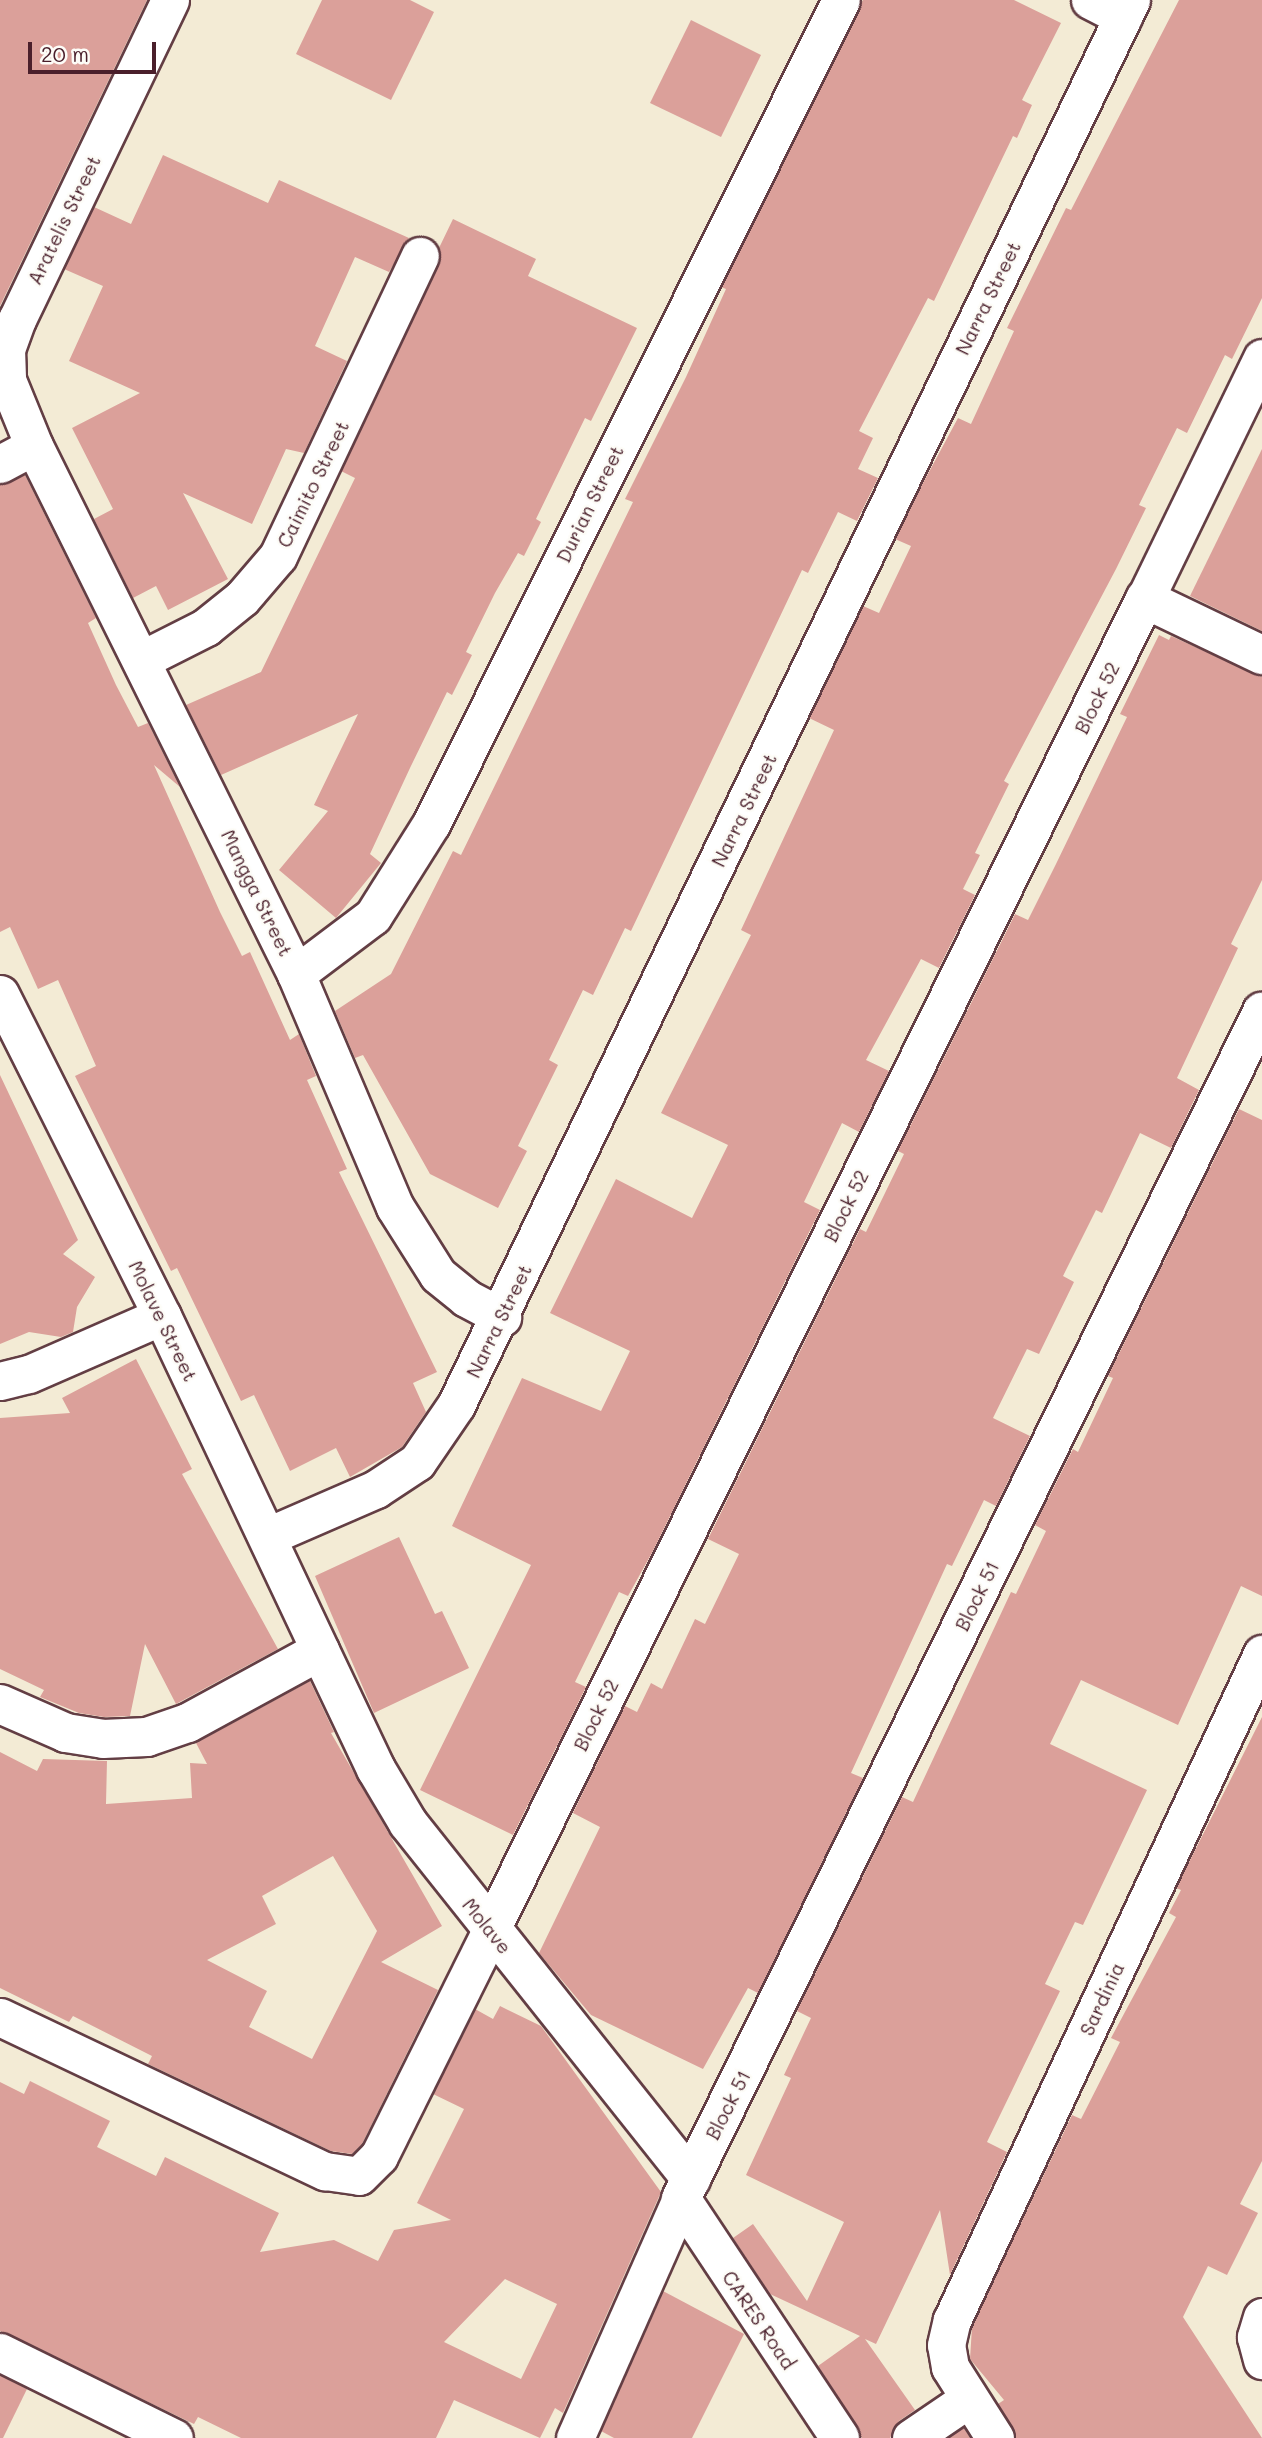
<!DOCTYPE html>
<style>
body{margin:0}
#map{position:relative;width:1262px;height:2438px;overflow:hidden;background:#f3ebd5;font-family:Mali,sans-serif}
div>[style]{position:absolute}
.building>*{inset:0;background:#dba09a}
.roads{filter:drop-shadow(2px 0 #633e44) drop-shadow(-2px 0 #633e44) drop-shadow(0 2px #633e44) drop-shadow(0 -2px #633e44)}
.minor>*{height:37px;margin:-18.5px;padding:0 18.5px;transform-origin:18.5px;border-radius:18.5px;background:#fff}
.tertiary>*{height:38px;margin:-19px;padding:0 19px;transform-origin:19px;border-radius:19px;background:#fff}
span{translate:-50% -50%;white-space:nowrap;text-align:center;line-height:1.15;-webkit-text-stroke:5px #fdfcf7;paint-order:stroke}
.street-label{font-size:19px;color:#4a1f2b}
.scale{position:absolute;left:28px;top:42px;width:128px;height:32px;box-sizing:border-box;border:4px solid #4a1f2b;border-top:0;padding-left:9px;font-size:21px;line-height:24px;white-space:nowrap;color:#4a1f2b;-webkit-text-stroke:5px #fdfcf7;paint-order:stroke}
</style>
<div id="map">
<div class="building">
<i style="clip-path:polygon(0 0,147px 0,0 306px)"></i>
<i style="clip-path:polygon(322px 0,410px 0,434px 12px,391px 100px,296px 54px)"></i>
<i style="clip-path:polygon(863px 0,1014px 0,1061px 23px,1022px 100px,1032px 105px,1017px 138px,1013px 136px,934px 301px,928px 298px,859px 431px,873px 438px,858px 469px,878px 478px,857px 521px,838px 512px,808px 573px,802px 570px,631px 931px,625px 928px,593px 995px,583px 990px,549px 1060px,558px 1065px,518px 1146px,527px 1151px,498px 1208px,430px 1174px,363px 1055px,355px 1058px,335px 1011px,391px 974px,453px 851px,461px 855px,633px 502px,625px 499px,686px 377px,726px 289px,721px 287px)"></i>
<i style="clip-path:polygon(1179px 0,1262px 0,1262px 298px,1232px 359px,1225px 355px,1187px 433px,1177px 428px,1139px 505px,1146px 508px,1116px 569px,1004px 781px,1009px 784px,975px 853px,980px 855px,963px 889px,975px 895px,939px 968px,921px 959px,866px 1060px,889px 1071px,859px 1132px,842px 1123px,804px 1202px,820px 1210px,653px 1551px,628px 1596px,619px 1592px,575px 1682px,586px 1687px,513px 1835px,420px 1790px,531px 1565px,452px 1526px,522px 1378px,601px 1411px,630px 1351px,550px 1313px,616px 1179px,692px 1218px,728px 1145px,661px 1113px,751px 935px,741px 930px,834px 730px,809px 718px,863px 606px,879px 613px,911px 546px,895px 539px,916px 496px,958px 418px,971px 424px,1014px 331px,1007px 328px,1066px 208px,1071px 210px)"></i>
<i style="clip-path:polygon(691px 20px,761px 55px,721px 137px,650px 103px)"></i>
<i style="clip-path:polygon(163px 155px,268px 203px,279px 180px,409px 238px,389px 272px,355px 257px,315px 346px,347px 361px,304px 453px,286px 449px,252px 524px,183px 493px,228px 579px,168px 610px,156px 586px,133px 598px,94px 519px,113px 509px,72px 428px,140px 393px,69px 361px,103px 286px,64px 269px,94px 207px,131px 224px)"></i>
<i style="clip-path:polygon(453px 219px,536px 259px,528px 276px,637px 328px,591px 421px,585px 418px,536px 519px,541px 522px,524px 556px,518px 553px,495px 593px,466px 652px,472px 655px,452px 695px,447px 692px,410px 768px,370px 854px,381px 863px,336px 918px,279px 870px,328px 811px,314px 805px,358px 714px,221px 775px,186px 705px,261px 672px,355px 478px,341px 471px,439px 265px,439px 248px)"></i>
<i style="clip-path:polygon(1262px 449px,1262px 631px,1190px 596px)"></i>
<i style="clip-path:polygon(25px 475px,96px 618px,88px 623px,116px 685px,138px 727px,148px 723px,180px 787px,154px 765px,220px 912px,242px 956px,250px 952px,290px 1040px,299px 1034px,316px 1076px,307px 1080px,347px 1169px,339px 1172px,437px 1372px,413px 1383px,426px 1412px,402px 1447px,350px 1477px,336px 1448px,290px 1471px,254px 1395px,241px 1401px,177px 1268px,171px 1271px,75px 1076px,96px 1066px,58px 980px,38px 989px,10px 927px,0 932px,0 485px)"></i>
<i style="clip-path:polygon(1159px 635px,1169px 640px,1171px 636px,1262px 677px,1262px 880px,1231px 944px,1238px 948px,1177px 1078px,1199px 1090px,1171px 1148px,1140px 1133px,1102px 1213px,1096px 1210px,1063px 1276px,1074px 1282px,1039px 1354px,1027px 1349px,993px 1418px,1030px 1436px,996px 1506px,984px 1500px,952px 1566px,947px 1564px,851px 1773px,863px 1778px,758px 1993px,748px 1988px,703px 2069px,591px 2015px,539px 1953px,600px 1827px,573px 1813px,625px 1706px,637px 1712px,651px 1683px,662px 1689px,695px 1619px,705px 1624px,739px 1554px,708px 1539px,860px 1229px,866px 1232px,904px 1154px,898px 1151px,1015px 914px,1028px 920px,1056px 864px,1127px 717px,1120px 714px)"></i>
<i style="clip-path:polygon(0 1075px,78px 1240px,63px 1254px,95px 1277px,77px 1307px,73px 1332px,61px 1337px,29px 1332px,0 1344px)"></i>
<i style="clip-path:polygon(1239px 1109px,1262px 1120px,1262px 1596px,1241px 1586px,1178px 1725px,1081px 1680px,1050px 1744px,1147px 1790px,1083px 1925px,1075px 1922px,1045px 1984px,1060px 1991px,987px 2142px,1007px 2152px,950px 2275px,940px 2210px,876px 2344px,865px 2339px,915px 2410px,899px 2421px,890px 2438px,862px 2438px,818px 2366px,860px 2336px,770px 2294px,733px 2238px,753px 2224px,807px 2301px,844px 2222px,746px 2175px,791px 2078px,784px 2075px,811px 2018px,797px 2011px,902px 1797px,913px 1802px,1011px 1592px,1016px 1594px,1046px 1531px,1035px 1525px,1073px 1449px,1078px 1452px,1113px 1378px,1108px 1376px)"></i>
<i style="clip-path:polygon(136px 1359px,192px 1469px,182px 1474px,278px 1649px,176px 1704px,145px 1644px,130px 1716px,104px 1717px,79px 1713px,40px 1697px,44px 1690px,0 1669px,0 1418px,70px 1413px,62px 1398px)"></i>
<i style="clip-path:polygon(399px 1537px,435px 1614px,442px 1611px,469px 1668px,374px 1713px,315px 1576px)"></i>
<i style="clip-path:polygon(evenodd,310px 1681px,334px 1732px,331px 1733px,442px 1926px,381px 1962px,438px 1990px,362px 2144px,352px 2154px,331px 2151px,148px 2064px,152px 2056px,73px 2016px,69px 2022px,0 1988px,0 1752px,37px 1771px,43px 1759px,107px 1761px,106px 1804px,192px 1798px,190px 1763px,207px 1764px,196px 1743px,310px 1681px,333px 1856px,377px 1931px,312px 2059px,249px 2027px,267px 1991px,207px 1960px,276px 1924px,262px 1896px,333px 1856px)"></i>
<i style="clip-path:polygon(1262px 1717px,1262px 2161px,1240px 2204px,1258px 2213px,1227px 2275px,1208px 2266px,1183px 2317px,1262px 2438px,1016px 2438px,998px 2404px,1004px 2400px,970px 2359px,972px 2327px,1072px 2115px,1081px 2119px,1120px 2042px,1111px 2038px,1176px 1917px,1169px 1913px,1181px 1890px,1176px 1888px)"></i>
<i style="clip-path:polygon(evenodd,500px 2006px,541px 2026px,661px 2192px,563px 2413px,555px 2408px,540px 2438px,454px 2400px,436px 2438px,241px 2438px,198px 2417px,194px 2424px,0 2331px,0 2082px,24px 2094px,30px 2081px,110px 2121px,97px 2147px,156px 2176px,165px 2157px,279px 2213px,260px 2252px,334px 2240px,378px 2261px,394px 2230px,451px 2220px,417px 2203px,464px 2109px,433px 2094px,475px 2009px,493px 2019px,500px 2006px,505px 2279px,557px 2304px,521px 2379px,444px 2342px,505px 2279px)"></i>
<i style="clip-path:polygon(663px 2291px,744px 2334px,692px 2438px,614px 2438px,601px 2431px)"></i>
<i style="clip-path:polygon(0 2375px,27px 2389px,3px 2438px,0 2438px)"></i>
<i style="clip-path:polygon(964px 2428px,970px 2438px,948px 2438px)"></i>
</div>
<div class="roads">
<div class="minor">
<i style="left:170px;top:0;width:354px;rotate:115.6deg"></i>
<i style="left:17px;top:319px;width:32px;rotate:110deg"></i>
<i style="left:6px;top:349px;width:31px;rotate:88deg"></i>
<i style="left:7px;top:380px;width:71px;rotate:67.8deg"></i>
<i style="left:34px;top:446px;width:589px;rotate:63.61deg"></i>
<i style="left:296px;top:974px;width:253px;rotate:67deg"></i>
<i style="left:395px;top:1207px;width:80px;rotate:57.7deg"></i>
<i style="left:438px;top:1275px;width:36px;rotate:39deg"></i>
<i style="left:466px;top:1298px;width:41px;rotate:27.8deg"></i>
<i style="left:1090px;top:0;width:37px;rotate:27deg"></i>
<i style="left:0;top:464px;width:38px;rotate:-28deg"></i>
<i style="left:1145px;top:599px;width:268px;rotate:-64.1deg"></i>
<i style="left:143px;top:659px;width:71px;rotate:-26.9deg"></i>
<i style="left:206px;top:627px;width:46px;rotate:-38.9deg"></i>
<i style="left:242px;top:598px;width:55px;rotate:-49.4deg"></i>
<i style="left:278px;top:556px;width:332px;rotate:-64.7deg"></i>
<i style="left:296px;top:974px;width:96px;rotate:-37deg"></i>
<i style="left:373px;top:916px;width:109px;rotate:-57.8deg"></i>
<i style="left:431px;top:824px;width:920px;rotate:-63.55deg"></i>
<i style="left:0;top:994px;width:360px;rotate:63.3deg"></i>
<i style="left:162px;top:1316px;width:370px;rotate:64.7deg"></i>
<i style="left:0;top:1381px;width:30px;rotate:-14deg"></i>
<i style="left:29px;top:1374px;width:145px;rotate:-23.6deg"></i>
<i style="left:268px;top:1536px;width:118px;rotate:-23.5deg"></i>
<i style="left:376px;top:1489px;width:49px;rotate:-33.4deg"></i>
<i style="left:417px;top:1462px;width:69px;rotate:-55.6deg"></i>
<i style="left:456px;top:1405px;width:1559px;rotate:-64.34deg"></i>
<i style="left:0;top:2017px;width:360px;rotate:25.4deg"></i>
<i style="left:325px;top:2171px;width:34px;rotate:8deg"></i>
<i style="left:359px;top:2176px;width:28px;rotate:-45deg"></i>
<i style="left:379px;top:2156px;width:252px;rotate:-63.6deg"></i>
<i style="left:1262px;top:2317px;width:21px;rotate:107deg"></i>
<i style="left:1256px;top:2337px;width:24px;rotate:75deg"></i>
<i style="left:0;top:2352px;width:194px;rotate:26.3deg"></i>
<i style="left:575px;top:2438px;width:261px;rotate:-66.1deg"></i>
<i style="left:911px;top:2438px;width:68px;rotate:-34.2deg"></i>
<i style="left:995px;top:2438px;width:84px;rotate:-122.4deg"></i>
<i style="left:950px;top:2367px;width:22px;rotate:-100deg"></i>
<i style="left:946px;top:2345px;width:26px;rotate:-77deg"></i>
<i style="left:952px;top:2320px;width:735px;rotate:-65.04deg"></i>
</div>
<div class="tertiary">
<i style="left:0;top:1704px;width:72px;rotate:23.7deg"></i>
<i style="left:66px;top:1733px;width:37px;rotate:9deg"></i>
<i style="left:103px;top:1739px;width:44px;rotate:-2.6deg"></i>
<i style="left:147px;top:1737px;width:43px;rotate:-18.9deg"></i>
<i style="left:188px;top:1723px;width:150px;rotate:-28.6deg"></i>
<i style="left:320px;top:1651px;width:131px;rotate:64.6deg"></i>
<i style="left:376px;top:1769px;width:63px;rotate:59.3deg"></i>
<i style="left:408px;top:1823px;width:455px;rotate:51.5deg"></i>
<i style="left:491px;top:1930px;width:1483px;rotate:-63.83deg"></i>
<i style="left:1145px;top:599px;width:130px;rotate:25.6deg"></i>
<i style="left:840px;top:2438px;width:287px;rotate:-123.6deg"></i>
<i style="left:681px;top:2199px;width:1322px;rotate:-63.92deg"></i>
</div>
</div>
<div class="street-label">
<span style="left:64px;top:220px;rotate:-64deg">Aratelis Street</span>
<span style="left:988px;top:298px;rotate:-64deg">Narra Street</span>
<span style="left:313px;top:484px;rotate:-64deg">Caimito Street</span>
<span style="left:590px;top:504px;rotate:-64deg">Durian Street</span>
<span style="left:1097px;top:698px;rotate:-64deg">Block 52</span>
<span style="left:744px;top:810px;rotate:-64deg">Narra Street</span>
<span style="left:257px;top:893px;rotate:64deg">Mangga Street</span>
<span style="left:846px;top:1206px;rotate:-64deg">Block 52</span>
<span style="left:163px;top:1321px;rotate:64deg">Molave Street</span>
<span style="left:499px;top:1321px;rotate:-64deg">Narra Street</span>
<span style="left:977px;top:1596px;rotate:-64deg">Block 51</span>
<span style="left:596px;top:1715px;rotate:-64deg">Block 52</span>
<span style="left:487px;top:1926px;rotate:51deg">Molave</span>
<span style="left:1102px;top:1999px;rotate:-65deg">Sardinia</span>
<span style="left:728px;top:2105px;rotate:-63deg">Block 51</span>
<span style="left:759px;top:2320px;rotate:56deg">CARES Road</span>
</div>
<div class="scale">20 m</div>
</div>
